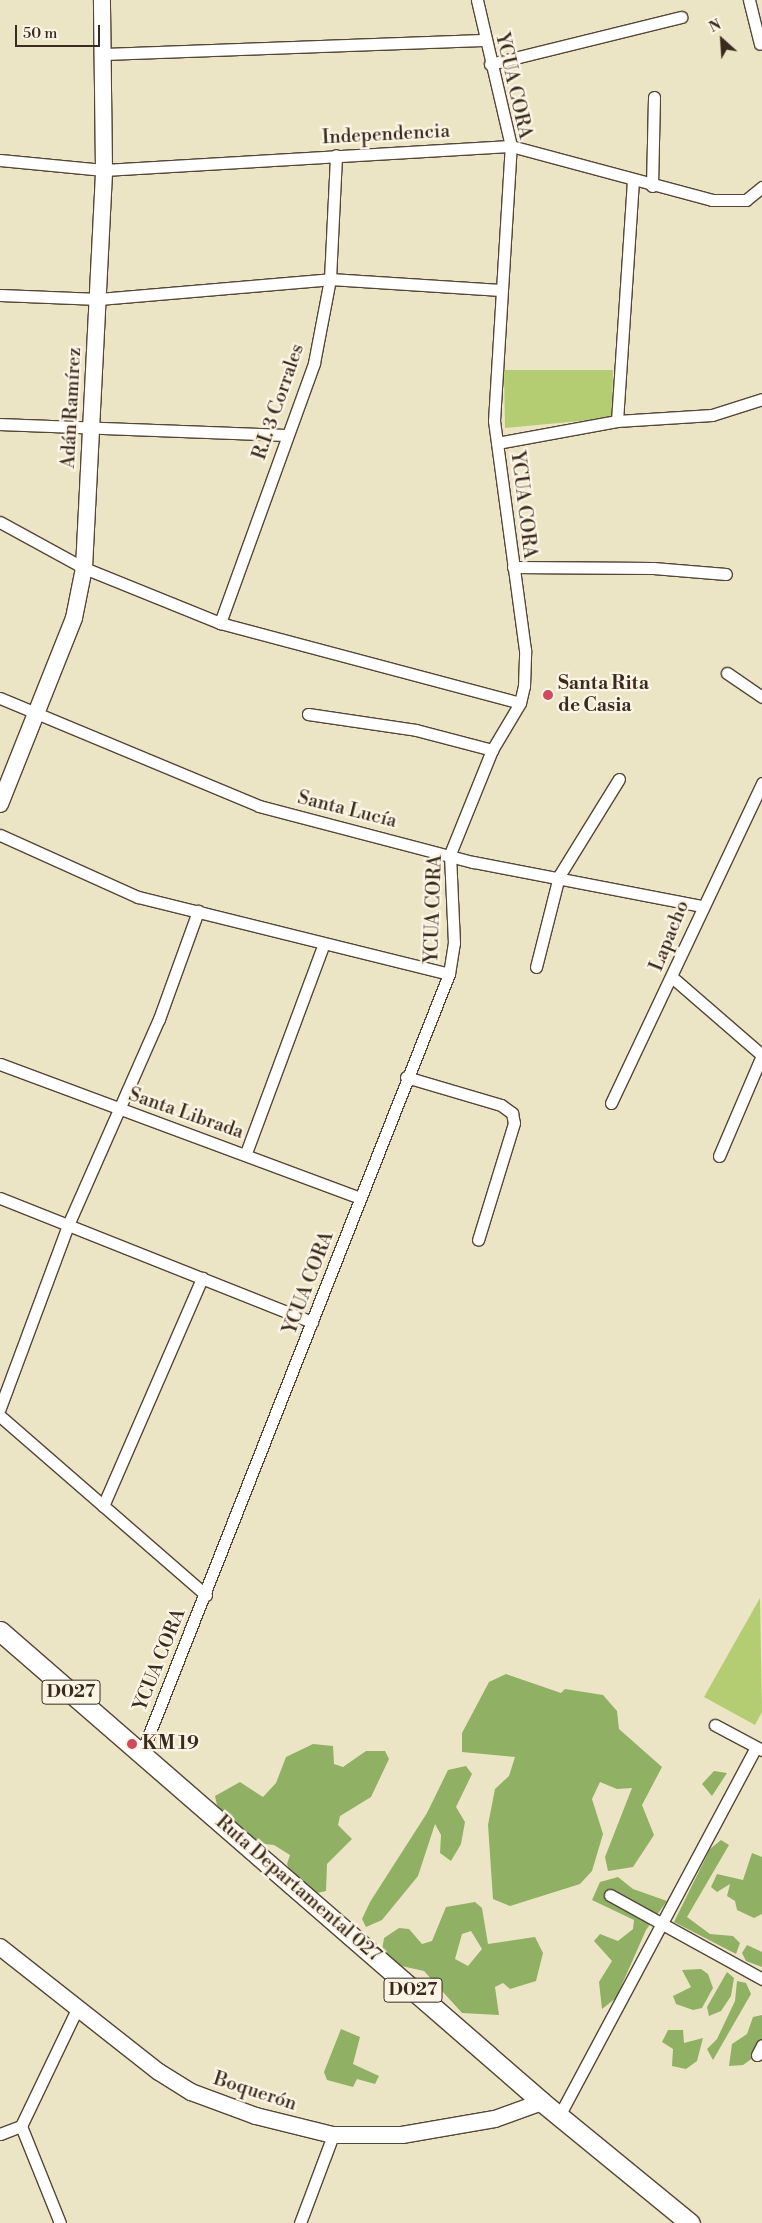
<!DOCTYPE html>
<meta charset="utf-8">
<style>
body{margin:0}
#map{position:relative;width:762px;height:2223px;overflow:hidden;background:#ece5c5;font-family:"Libre Bodoni",serif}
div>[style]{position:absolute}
.green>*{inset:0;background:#b5cd72}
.forest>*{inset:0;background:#90b064}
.roads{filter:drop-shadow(1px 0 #564637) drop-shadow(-1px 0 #564637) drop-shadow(0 1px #564637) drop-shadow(0 -1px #564637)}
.street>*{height:11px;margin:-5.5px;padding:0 5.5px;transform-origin:5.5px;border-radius:5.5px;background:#fff}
.secondary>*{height:16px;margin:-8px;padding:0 8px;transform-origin:8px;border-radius:8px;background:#fff}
.primary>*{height:19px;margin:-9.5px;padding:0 9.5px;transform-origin:9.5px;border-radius:9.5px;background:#fff}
.dots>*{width:14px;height:14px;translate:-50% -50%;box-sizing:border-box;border:2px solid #fcf5e5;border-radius:50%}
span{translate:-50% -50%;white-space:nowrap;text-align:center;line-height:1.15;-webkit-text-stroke:4.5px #fcf5e5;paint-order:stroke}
.shield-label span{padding:1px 4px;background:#fcf5e5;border:1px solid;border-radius:4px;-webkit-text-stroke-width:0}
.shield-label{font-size:18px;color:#3b2a1e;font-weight:700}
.street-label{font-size:19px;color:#3b2a1e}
.poi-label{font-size:19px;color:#3b2a1e;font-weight:700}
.left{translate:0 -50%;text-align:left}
.north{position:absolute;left:697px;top:15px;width:50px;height:50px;-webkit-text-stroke:4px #fcf5e5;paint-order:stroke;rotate:334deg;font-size:14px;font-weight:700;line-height:20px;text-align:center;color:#3b2a1e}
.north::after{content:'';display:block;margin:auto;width:18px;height:22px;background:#3b2a1e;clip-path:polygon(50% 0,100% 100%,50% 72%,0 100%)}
.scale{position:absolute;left:15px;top:25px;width:85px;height:22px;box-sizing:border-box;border:2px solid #3b2a1e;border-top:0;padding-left:6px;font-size:15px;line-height:18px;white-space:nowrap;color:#3b2a1e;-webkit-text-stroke:4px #fcf5e5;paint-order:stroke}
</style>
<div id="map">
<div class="green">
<i style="clip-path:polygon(504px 370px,613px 370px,612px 418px,505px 428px)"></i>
<i style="clip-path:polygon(760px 1598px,762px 1712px,755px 1725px,704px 1697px)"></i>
</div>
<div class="forest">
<i style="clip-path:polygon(506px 1674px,561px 1693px,565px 1689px,603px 1695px,617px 1711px,619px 1729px,662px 1767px,642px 1805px,654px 1835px,633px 1867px,608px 1871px,605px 1857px,632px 1788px,617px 1789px,600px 1782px,592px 1799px,603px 1834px,592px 1871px,580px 1884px,510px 1906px,493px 1899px,488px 1825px,495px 1789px,509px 1776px,515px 1757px,462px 1752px,462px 1733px,489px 1682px)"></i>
<i style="clip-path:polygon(313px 1744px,333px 1746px,334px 1764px,343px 1767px,366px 1751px,385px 1751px,389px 1759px,371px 1797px,340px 1816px,338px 1825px,352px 1839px,327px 1864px,326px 1891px,308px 1895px,294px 1882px,287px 1864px,290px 1855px,274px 1845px,256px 1843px,219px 1814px,215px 1796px,240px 1782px,263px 1797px,276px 1783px,286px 1757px)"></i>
<i style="clip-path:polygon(466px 1766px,472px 1774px,456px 1807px,465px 1822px,461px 1844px,451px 1861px,440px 1853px,441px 1835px,435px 1824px,418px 1876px,382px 1920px,366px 1927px,362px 1919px,370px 1902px,427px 1813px,448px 1770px)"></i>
<i style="clip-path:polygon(714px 1771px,727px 1773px,712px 1796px,702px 1784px)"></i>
<i style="clip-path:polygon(721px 1840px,729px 1845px,687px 1917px,710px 1934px,733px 1936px,740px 1943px,736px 1954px,674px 1922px,710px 1849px)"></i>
<i style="clip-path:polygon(752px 1853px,762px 1857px,762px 1914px,754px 1918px,737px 1910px,735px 1901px,727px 1896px,730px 1884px,717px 1892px,711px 1887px,717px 1874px,743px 1880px)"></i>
<i style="clip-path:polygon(618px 1877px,633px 1889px,667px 1901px,646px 1930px,616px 1998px,602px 2009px,599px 1982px,612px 1961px,594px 1941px,600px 1934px,618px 1941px,633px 1929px,634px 1920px,592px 1900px,600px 1882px)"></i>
<i style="clip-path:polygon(evenodd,475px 1902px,482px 1908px,488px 1944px,535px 1937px,543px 1953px,536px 1981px,510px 1989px,503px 1983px,495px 1987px,499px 2015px,462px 2013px,424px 1971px,388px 1963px,381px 1956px,384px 1938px,399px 1928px,409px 1929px,422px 1944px,432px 1941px,446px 1907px,475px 1902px,471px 1931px,482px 1949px,468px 1966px,455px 1959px,462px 1934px,471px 1931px)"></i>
<i style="clip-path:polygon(747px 1945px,762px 1952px,762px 1967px,746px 1961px,742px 1953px)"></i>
<i style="clip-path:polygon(701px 1969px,708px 1974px,713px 1988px,702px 2008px,693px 2010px,676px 2004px,673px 1996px,691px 1987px,682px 1970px)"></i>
<i style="clip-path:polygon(727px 1972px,734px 1978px,731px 1996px,721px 2011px,709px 2016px,707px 2007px)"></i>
<i style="clip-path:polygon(737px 1981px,746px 1983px,751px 1994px,713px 2060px,707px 2049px,717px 2039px,735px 2001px)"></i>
<i style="clip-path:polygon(762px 2015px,762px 2046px,757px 2055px,743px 2065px,729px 2066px,732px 2044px,747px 2034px,753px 2017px)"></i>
<i style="clip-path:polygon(341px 2029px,360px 2037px,353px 2064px,379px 2076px,375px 2084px,357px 2079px,353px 2087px,327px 2080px,324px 2072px)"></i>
<i style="clip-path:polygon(668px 2030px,683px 2030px,684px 2043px,703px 2038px,697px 2061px,686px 2069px,672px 2066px,673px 2049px,662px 2042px)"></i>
</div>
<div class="roads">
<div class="street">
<i style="left:749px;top:0;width:45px;rotate:76deg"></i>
<i style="left:103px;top:54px;width:381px;rotate:-2.1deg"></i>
<i style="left:490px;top:64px;width:197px;rotate:-13.8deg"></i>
<i style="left:0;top:160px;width:104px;rotate:5.5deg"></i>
<i style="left:104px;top:170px;width:408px;rotate:-3.4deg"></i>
<i style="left:511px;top:146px;width:208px;rotate:15deg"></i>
<i style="left:712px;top:200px;width:34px"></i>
<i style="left:746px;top:200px;width:21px;rotate:-39deg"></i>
<i style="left:652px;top:186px;width:89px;rotate:-88.7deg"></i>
<i style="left:0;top:295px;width:99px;rotate:2.3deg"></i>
<i style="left:99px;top:299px;width:232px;rotate:-4.9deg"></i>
<i style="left:330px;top:279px;width:171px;rotate:3.7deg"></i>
<i style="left:617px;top:421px;width:240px;rotate:-86.2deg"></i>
<i style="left:0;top:424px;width:287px;rotate:2.2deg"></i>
<i style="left:497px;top:443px;width:122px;rotate:-10.4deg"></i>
<i style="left:617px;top:421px;width:95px;rotate:-3.6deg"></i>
<i style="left:712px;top:415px;width:52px;rotate:-17.7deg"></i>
<i style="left:0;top:522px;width:96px;rotate:28.7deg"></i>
<i style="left:84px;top:568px;width:147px;rotate:22deg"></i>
<i style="left:220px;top:623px;width:310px;rotate:14.9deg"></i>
<i style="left:513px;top:567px;width:140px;rotate:0.4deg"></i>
<i style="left:653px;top:568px;width:73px;rotate:4.7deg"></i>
<i style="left:220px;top:623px;width:276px;rotate:-70.1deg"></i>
<i style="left:314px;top:363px;width:86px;rotate:-79.2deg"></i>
<i style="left:330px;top:279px;width:124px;rotate:-87.2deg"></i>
<i style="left:727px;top:673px;width:42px;rotate:34.4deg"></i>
<i style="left:0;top:698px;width:281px;rotate:22.6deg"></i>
<i style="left:259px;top:806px;width:221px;rotate:14.7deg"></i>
<i style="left:473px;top:862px;width:232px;rotate:10.9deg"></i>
<i style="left:308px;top:714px;width:109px;rotate:8.4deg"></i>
<i style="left:416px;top:730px;width:79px;rotate:14.7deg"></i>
<i style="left:0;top:835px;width:151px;rotate:24.2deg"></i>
<i style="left:138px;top:897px;width:320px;rotate:13.9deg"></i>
<i style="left:536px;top:967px;width:94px;rotate:-75.8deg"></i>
<i style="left:559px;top:876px;width:114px;rotate:-58.3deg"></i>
<i style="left:673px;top:978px;width:118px;rotate:40.9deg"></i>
<i style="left:0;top:1064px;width:384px;rotate:20.4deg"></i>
<i style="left:406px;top:1077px;width:99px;rotate:16.4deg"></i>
<i style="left:501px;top:1105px;width:14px;rotate:36deg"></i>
<i style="left:512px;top:1113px;width:10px;rotate:79deg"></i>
<i style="left:514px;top:1123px;width:122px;rotate:107.1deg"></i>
<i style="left:611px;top:1103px;width:354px;rotate:-64.7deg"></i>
<i style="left:246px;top:1153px;width:221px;rotate:-69.6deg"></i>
<i style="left:719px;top:1156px;width:110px;rotate:-66.9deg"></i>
<i style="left:0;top:1198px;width:336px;rotate:21.7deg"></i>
<i style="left:0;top:1408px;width:195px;rotate:-69.6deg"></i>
<i style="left:68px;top:1225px;width:225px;rotate:-66.2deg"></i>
<i style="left:159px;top:1019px;width:115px;rotate:-70.1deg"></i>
<i style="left:0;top:1416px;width:273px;rotate:41deg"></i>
<i style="left:103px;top:1506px;width:249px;rotate:-66.5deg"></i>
<i style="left:715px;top:1725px;width:53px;rotate:28deg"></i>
<i style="left:142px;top:1752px;width:836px;rotate:-68.47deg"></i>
<i style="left:449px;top:974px;width:31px;rotate:-81deg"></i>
<i style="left:454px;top:943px;width:89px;rotate:-92.6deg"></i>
<i style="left:450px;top:854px;width:112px;rotate:-68deg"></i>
<i style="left:492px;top:750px;width:55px;rotate:-59.2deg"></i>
<i style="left:520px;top:703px;width:17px;rotate:-77deg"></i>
<i style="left:524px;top:686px;width:36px;rotate:-88deg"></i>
<i style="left:525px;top:650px;width:231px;rotate:-97.7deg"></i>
<i style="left:494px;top:421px;width:276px;rotate:-86.5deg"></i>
<i style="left:511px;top:146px;width:150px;rotate:-103.1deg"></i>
<i style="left:610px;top:1895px;width:174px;rotate:28.9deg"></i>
<i style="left:757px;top:2055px;width:11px;rotate:-63deg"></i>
<i style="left:559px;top:2116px;width:418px;rotate:-61.9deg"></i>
<i style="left:0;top:2134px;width:22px;rotate:-21deg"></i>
<i style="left:60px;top:2223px;width:105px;rotate:-111.9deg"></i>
<i style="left:21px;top:2126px;width:127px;rotate:-64.4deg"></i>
<i style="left:300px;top:2223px;width:94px;rotate:-69.4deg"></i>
</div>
<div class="secondary">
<i style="left:0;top:804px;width:200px;rotate:-68.3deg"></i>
<i style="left:74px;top:618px;width:51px;rotate:-78.7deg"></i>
<i style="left:84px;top:568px;width:399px;rotate:-87.1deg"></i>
<i style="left:104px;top:170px;width:170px;rotate:-90.7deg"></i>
<i style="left:0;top:1947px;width:202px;rotate:38.2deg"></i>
<i style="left:159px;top:2072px;width:38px;rotate:32deg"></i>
<i style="left:191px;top:2092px;width:69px;rotate:20.3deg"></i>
<i style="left:256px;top:2116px;width:79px;rotate:13.9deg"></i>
<i style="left:333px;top:2135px;width:69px"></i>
<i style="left:402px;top:2135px;width:94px;rotate:-9.8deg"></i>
<i style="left:495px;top:2119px;width:50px;rotate:-19.9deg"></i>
</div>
<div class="primary">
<i style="left:0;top:1631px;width:718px;rotate:40.99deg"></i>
<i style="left:542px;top:2102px;width:191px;rotate:39.3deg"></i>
</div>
</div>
<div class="dots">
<i style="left:548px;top:695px;background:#d1495b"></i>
<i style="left:132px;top:1744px;background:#d1495b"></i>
</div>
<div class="shield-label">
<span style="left:71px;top:1692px">D027</span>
<span style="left:413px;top:1990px">D027</span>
</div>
<div class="street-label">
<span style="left:513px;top:86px;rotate:77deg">YCUA CORA</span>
<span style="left:386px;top:135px;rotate:-3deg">Independencia</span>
<span style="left:279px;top:402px;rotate:-71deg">R.I. 3 Corrales</span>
<span style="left:72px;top:408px;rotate:-87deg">Adán Ramírez</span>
<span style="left:523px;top:505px;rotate:83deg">YCUA CORA</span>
<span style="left:347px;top:810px;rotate:14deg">Santa Lucía</span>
<span style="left:434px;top:909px;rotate:-88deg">YCUA CORA</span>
<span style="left:670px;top:936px;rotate:-68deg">Lapacho</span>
<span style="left:186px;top:1114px;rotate:19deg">Santa Librada</span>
<span style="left:309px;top:1283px;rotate:-69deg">YCUA CORA</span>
<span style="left:160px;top:1660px;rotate:-68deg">YCUA CORA</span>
<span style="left:298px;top:1889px;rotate:41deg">Ruta Departamental 027</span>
<span style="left:255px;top:2092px;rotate:18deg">Boquerón</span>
</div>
<div class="poi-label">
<span class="left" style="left:558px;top:695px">Santa Rita<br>de Casia</span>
<span class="left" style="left:142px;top:1744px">KM 19</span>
</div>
<div class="north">N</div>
<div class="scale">50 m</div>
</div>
